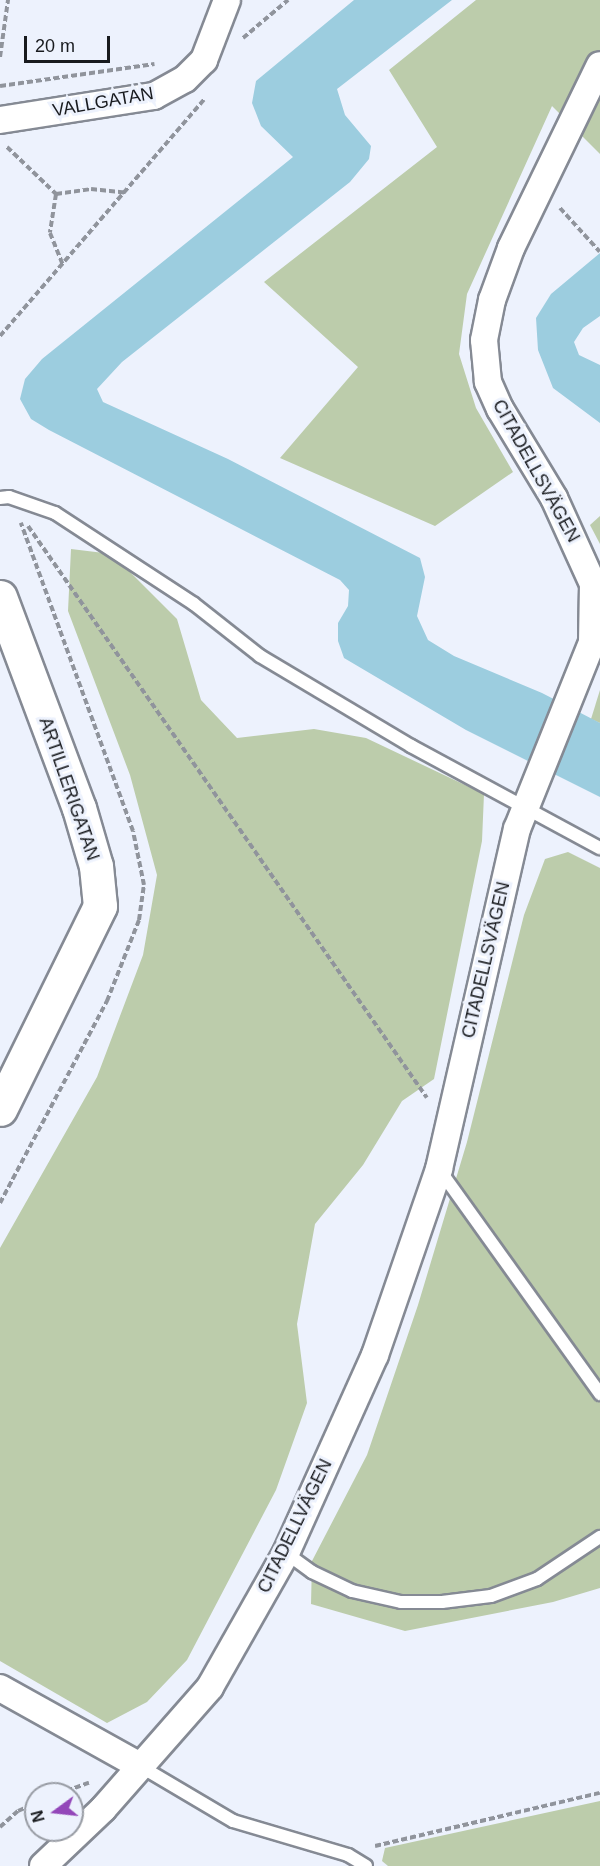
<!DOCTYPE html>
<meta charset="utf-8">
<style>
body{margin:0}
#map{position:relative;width:600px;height:1866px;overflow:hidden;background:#edf2fd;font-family:Helvetica,sans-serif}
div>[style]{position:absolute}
.green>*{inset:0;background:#bcccab}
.water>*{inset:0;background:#9ccddf}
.path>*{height:4px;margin-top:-2px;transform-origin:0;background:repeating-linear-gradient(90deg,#90949c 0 6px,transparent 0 9px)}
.roads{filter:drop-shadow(2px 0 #858a94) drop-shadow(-2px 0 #858a94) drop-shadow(0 2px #858a94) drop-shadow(0 -2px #858a94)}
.lane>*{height:12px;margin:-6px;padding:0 6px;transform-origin:6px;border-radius:6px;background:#fff}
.street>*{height:26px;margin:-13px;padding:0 13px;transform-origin:13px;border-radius:13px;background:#fff}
.secondary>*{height:33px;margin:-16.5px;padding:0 16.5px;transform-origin:16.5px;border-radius:16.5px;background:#fff}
span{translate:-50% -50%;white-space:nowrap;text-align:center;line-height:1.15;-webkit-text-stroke:6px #edf2fd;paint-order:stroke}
.street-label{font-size:18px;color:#181a1e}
.north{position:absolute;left:24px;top:1782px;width:60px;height:60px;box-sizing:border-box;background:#edf2fd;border:2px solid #989ca4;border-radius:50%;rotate:255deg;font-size:16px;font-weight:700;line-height:24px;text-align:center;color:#181a1e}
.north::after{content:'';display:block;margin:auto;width:21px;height:27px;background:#9347b9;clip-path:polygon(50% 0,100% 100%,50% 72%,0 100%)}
.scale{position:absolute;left:24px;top:36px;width:86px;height:27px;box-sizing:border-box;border:3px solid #181a1e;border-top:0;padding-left:8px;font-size:18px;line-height:21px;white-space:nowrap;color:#181a1e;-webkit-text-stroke:4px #edf2fd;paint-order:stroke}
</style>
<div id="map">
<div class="green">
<i style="clip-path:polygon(476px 0,600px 0,600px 154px,552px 106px,467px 294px,459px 354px,476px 408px,513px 472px,435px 526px,280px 458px,358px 367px,264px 282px,437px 147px,389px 70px)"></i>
<i style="clip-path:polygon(600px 516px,600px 544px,590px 525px)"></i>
<i style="clip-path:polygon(71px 549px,112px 554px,177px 619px,201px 700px,237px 738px,314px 729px,366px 738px,484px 794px,482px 841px,434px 1079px,402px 1101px,363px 1165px,315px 1224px,297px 1324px,307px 1403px,276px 1490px,187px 1660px,147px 1702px,107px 1723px,0 1661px,0 1248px,97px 1077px,143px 955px,157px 875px,130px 775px,68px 611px)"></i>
<i style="clip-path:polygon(600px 690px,600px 723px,591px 719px)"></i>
<i style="clip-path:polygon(568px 852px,600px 868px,600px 1588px,553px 1602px,405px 1631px,311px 1604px,312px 1561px,367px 1455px,418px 1305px,467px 1142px,524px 915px,545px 859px)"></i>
<i style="clip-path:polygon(600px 1801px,600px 1866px,388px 1866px,382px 1861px,385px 1848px)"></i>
</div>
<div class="water">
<i style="clip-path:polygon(354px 0,452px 0,337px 89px,345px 115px,371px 146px,369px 159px,350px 182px,122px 362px,97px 389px,103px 402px,228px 459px,420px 558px,425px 577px,417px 616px,428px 640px,454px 656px,542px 693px,600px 723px,600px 797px,466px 730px,344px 658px,338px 641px,338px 623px,348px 606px,349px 590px,340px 580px,49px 430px,31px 419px,20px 399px,25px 379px,42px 359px,293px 157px,261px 126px,252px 103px,256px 81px)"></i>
<i style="clip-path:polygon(600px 253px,600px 316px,583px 328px,574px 342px,579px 355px,600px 365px,600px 423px,553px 388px,538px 350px,536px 318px,551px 294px)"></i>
</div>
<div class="path">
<i style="left:243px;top:38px;width:59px;rotate:-40.2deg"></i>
<i style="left:0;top:57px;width:58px;rotate:-82deg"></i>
<i style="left:0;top:86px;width:156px;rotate:-8.1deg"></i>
<i style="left:7px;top:147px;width:68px;rotate:43.8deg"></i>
<i style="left:56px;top:194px;width:39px;rotate:99deg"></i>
<i style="left:50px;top:233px;width:35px;rotate:68deg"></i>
<i style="left:56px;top:194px;width:35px;rotate:-8deg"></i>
<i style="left:91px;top:189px;width:36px;rotate:6deg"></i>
<i style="left:560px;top:208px;width:59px;rotate:47.7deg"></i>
<i style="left:0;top:336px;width:312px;rotate:-49.2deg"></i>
<i style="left:28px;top:526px;width:697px;rotate:55.1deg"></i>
<i style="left:0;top:1203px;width:229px;rotate:-62.1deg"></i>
<i style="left:107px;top:1001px;width:87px;rotate:-68.4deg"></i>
<i style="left:139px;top:920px;width:35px;rotate:-82deg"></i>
<i style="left:144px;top:885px;width:55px;rotate:-101.5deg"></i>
<i style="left:133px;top:831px;width:328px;rotate:-110deg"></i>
<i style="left:58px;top:1794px;width:33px;rotate:-20deg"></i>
<i style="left:0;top:1827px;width:24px;rotate:-42deg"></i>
<i style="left:18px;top:1811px;width:20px;rotate:-24deg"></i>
<i style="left:375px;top:1846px;width:231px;rotate:-13.3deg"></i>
</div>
<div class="roads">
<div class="lane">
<i style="left:0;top:498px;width:9px;rotate:-6deg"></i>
<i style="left:9px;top:497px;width:49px;rotate:19.2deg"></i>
<i style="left:55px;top:513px;width:166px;rotate:33.2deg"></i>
<i style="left:194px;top:604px;width:84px;rotate:38.2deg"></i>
<i style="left:260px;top:656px;width:176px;rotate:30.8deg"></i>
<i style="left:411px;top:746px;width:215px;rotate:28.4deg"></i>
<i style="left:439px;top:1169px;width:277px;rotate:54.4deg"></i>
<i style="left:286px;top:1553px;width:32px;rotate:36deg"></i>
<i style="left:312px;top:1572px;width:44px;rotate:25.4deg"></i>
<i style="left:352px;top:1591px;width:50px;rotate:12.7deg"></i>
<i style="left:401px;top:1602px;width:41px"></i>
<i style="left:442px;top:1602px;width:49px;rotate:-7deg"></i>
<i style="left:491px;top:1596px;width:49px;rotate:-20.3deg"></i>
<i style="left:537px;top:1579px;width:76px;rotate:-33.7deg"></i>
<i style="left:140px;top:1766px;width:108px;rotate:30.6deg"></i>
<i style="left:233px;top:1821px;width:120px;rotate:16.5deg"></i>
<i style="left:348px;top:1855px;width:21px;rotate:31deg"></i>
</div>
<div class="street">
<i style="left:0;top:120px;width:156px;rotate:-8.9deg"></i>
<i style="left:154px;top:96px;width:35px;rotate:-29deg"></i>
<i style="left:185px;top:79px;width:27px;rotate:-45deg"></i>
<i style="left:204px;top:60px;width:64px;rotate:-69deg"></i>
<i style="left:0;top:1688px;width:160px;rotate:29.1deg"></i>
<i style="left:43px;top:1866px;width:83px;rotate:-43.5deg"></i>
<i style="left:103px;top:1809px;width:162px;rotate:-48.7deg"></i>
<i style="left:210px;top:1687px;width:154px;rotate:-60.4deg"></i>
<i style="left:286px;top:1553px;width:217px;rotate:-65.8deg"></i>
<i style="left:375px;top:1355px;width:197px;rotate:-71deg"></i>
<i style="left:439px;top:1169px;width:349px;rotate:-77.1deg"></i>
<i style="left:517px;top:829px;width:201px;rotate:-68.1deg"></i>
<i style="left:592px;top:642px;width:58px;rotate:-89deg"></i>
<i style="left:593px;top:584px;width:94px;rotate:-114.4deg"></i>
<i style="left:554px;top:498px;width:104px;rotate:-121.2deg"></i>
<i style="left:500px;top:409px;width:30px;rotate:-114deg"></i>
<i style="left:488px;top:382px;width:42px;rotate:-95.4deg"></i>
<i style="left:484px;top:340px;width:41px;rotate:-78.7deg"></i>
<i style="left:492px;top:300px;width:55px;rotate:-69.9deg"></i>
<i style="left:511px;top:248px;width:203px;rotate:-64.1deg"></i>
</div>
<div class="secondary">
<i style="left:0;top:597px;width:225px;rotate:69.5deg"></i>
<i style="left:79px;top:808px;width:60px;rotate:73.7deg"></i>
<i style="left:96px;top:866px;width:40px;rotate:84.3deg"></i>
<i style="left:100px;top:906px;width:226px;rotate:116.2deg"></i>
</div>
</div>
<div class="street-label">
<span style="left:103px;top:102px;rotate:-10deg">VALLGATAN</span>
<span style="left:536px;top:471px;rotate:61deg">CITADELLSVÄGEN</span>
<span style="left:69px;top:789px;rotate:71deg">ARTILLERIGATAN</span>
<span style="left:486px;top:960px;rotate:-77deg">CITADELLSVÄGEN</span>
<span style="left:295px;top:1526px;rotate:-64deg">CITADELLVÄGEN</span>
</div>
<div class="north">N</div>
<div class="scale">20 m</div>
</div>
